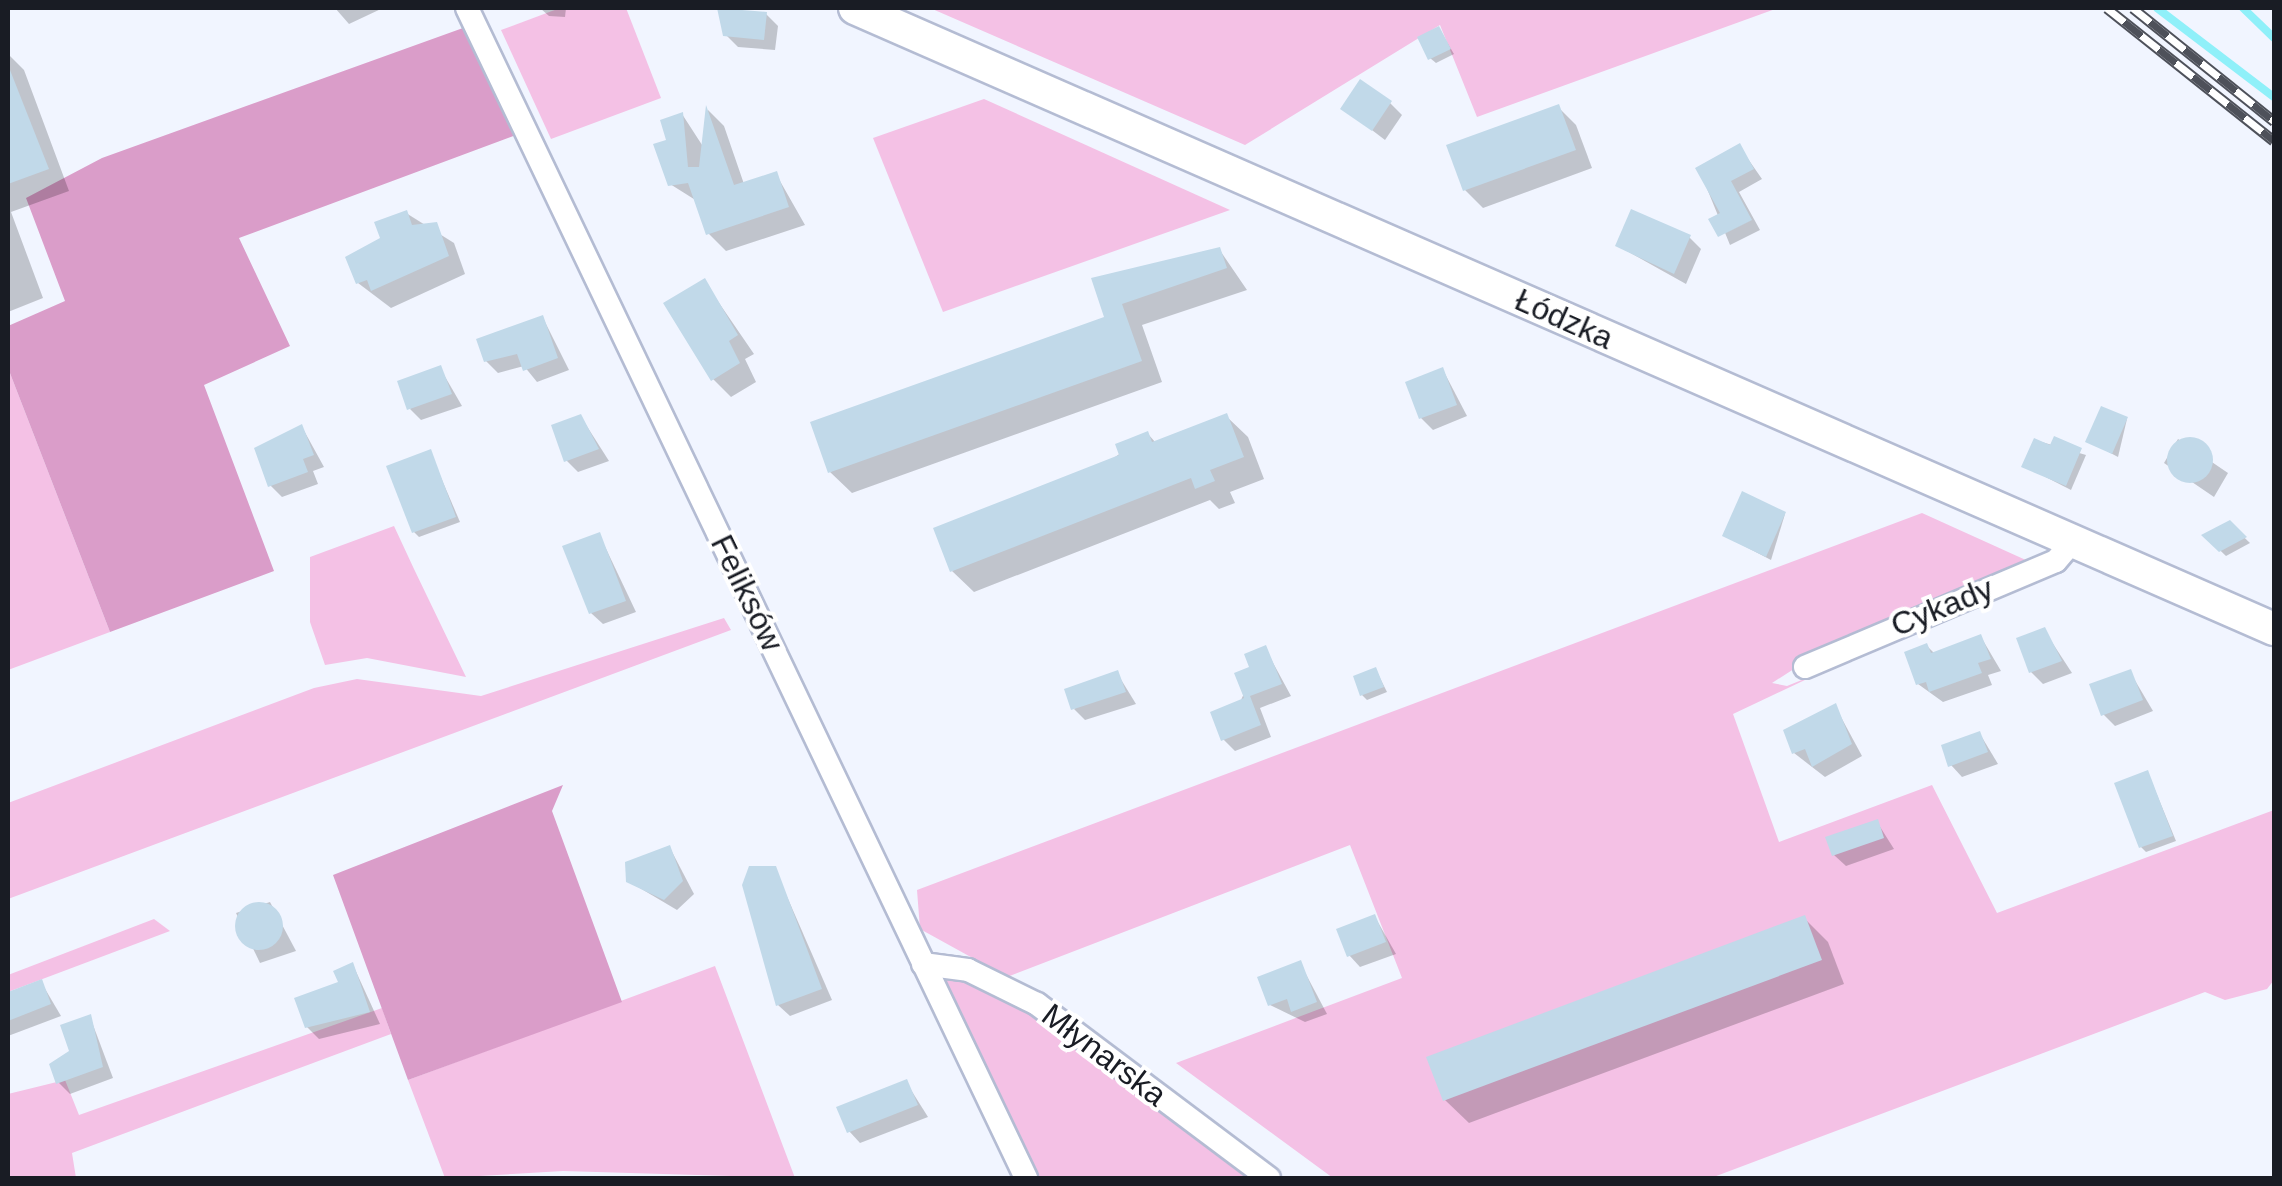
<!DOCTYPE html>
<meta charset="utf-8">
<style>
body{margin:0}
#map{position:relative;width:2282px;height:1186px;overflow:hidden;background:#f1f5ff;font-family:Arial,sans-serif}
div>[style]{position:absolute}
.green>*{inset:0;background:#f4c1e5}
.forest>*{inset:0;background:#da9dc9}
.shadow>*{inset:0;background:#0003}
.stream>*{height:8px;margin:-4px;padding:0 4px;transform-origin:4px;border-radius:4px;background:#8ff0f9}
.building>*{inset:0;background:#c1d9e9}
.round{border-radius:50%}
.roads{filter:drop-shadow(2px 0 #b4bcd3) drop-shadow(-2px 0 #b4bcd3) drop-shadow(0 2px #b4bcd3) drop-shadow(0 -2px #b4bcd3)}
.street>*{height:22px;margin:-11px;padding:0 11px;transform-origin:11px;border-radius:11px;background:#fff}
.secondary>*{height:32px;margin:-16px;padding:0 16px;transform-origin:16px;border-radius:16px;background:#fff}
.rail>*{height:11px;margin-top:-5.5px;transform-origin:0;background:repeating-linear-gradient(90deg,#fff 0 22px,#4e515a 0 44px);box-sizing:border-box;border-block:2px solid #4e515a}
span{translate:-50% -50%;white-space:nowrap;text-align:center;line-height:1.15;-webkit-text-stroke:8px #fff;paint-order:stroke}
.street-label{font-size:32px;color:#191c24}
.frame{position:absolute;inset:0;border:10px solid #191c24;pointer-events:none}
</style>
<div id="map">
<div class="green">
<i style="clip-path:polygon(560px 8px,626px 8px,661px 98px,551px 139px,501px 30px)"></i>
<i style="clip-path:polygon(930px 8px,1778px 8px,1477px 117px,1440px 25px,1245px 145px)"></i>
<i style="clip-path:polygon(984px 99px,1230px 210px,943px 312px,873px 138px)"></i>
<i style="clip-path:polygon(8px 368px,110px 632px,8px 670px)"></i>
<i style="clip-path:polygon(1922px 513px,2028px 561px,1834px 643px,1772px 683px,1787px 686px,1824px 671px,1733px 714px,1779px 842px,1932px 785px,1997px 913px,2274px 810px,2274px 980px,2267px 989px,2225px 1000px,2205px 992px,1711px 1178px,1333px 1178px,1176px 1063px,1402px 978px,1350px 845px,1007px 977px,920px 929px,917px 890px)"></i>
<i style="clip-path:polygon(394px 526px,414px 569px,466px 677px,367px 658px,325px 665px,310px 622px,310px 557px)"></i>
<i style="clip-path:polygon(724px 618px,731px 630px,8px 899px,8px 803px,314px 688px,357px 679px,481px 696px)"></i>
<i style="clip-path:polygon(154px 919px,170px 931px,8px 992px,8px 975px)"></i>
<i style="clip-path:polygon(928px 951px,1029px 1014px,1258px 1178px,1038px 1178px)"></i>
<i style="clip-path:polygon(715px 966px,795px 1178px,563px 1171px,445px 1178px,408px 1080px)"></i>
<i style="clip-path:polygon(382px 1008px,391px 1034px,72px 1153px,76px 1178px,8px 1178px,8px 1094px,65px 1080px,79px 1115px)"></i>
</div>
<div class="forest">
<i style="clip-path:polygon(463px 28px,516px 135px,239px 238px,290px 346px,204px 385px,274px 571px,110px 632px,8px 368px,8px 326px,65px 301px,26px 198px,102px 158px)"></i>
<i style="clip-path:polygon(563px 785px,552px 811px,622px 1002px,408px 1080px,333px 875px)"></i>
</div>
<div class="shadow">
<i style="clip-path:polygon(335px 8px,383px 8px,349px 24px)"></i>
<i style="clip-path:polygon(540px 8px,566px 8px,565px 17px,549px 16px)"></i>
<i style="clip-path:polygon(766px 14px,778px 26px,775px 50px,738px 47px,726px 35px)"></i>
<i style="clip-path:polygon(1439px 29px,1454px 54px,1436px 63px,1430px 58px)"></i>
<i style="clip-path:polygon(8px 54px,24px 70px,69px 191px,11px 212px,43px 298px,8px 312px)"></i>
<i style="clip-path:polygon(1390px 103px,1402px 115px,1385px 140px,1343px 108px)"></i>
<i style="clip-path:polygon(1558px 107px,1576px 125px,1592px 168px,1483px 208px,1465px 190px)"></i>
<i style="clip-path:polygon(708px 110px,724px 126px,744px 184px,776px 174px,805px 225px,726px 251px,708px 233px,697px 201px,670px 184px,670px 141px,682px 114px,704px 148px)"></i>
<i style="clip-path:polygon(1739px 146px,1762px 179px,1739px 192px,1760px 230px,1730px 245px,1699px 169px)"></i>
<i style="clip-path:polygon(406px 213px,454px 243px,465px 274px,391px 308px,358px 283px)"></i>
<i style="clip-path:polygon(1689px 237px,1701px 249px,1686px 284px,1618px 246px)"></i>
<i style="clip-path:polygon(1219px 249px,1247px 290px,1142px 325px,1162px 382px,852px 493px,830px 472px,1108px 319px,1094px 280px)"></i>
<i style="clip-path:polygon(704px 281px,754px 354px,745px 359px,756px 382px,731px 397px,713px 379px)"></i>
<i style="clip-path:polygon(543px 318px,569px 370px,537px 382px,524px 366px,498px 373px,486px 361px)"></i>
<i style="clip-path:polygon(440px 368px,462px 406px,421px 420px,410px 409px)"></i>
<i style="clip-path:polygon(1443px 370px,1467px 416px,1433px 430px,1421px 418px)"></i>
<i style="clip-path:polygon(1226px 416px,1248px 437px,1264px 479px,1230px 492px,1235px 503px,1219px 509px,1210px 500px,974px 592px,952px 571px,1148px 434px,1156px 443px)"></i>
<i style="clip-path:polygon(581px 417px,609px 461px,578px 472px,566px 460px)"></i>
<i style="clip-path:polygon(2127px 419px,2118px 457px,2088px 441px)"></i>
<i style="clip-path:polygon(302px 427px,324px 467px,313px 471px,318px 484px,282px 497px,270px 485px)"></i>
<i style="clip-path:polygon(2178px 439px,2228px 473px,2214px 497px,2164px 463px)"></i>
<i style="clip-path:polygon(2035px 440px,2086px 455px,2071px 490px,2024px 466px)"></i>
<i style="clip-path:polygon(430px 452px,460px 522px,419px 537px,414px 532px)"></i>
<i style="clip-path:polygon(1785px 514px,1771px 560px,1725px 536px)"></i>
<i style="clip-path:polygon(2229px 523px,2250px 543px,2226px 556px,2205px 536px)"></i>
<i style="clip-path:polygon(599px 534px,636px 612px,603px 624px,591px 613px)"></i>
<i style="clip-path:polygon(2044px 630px,2072px 673px,2043px 684px,2031px 672px)"></i>
<i style="clip-path:polygon(1981px 637px,2001px 671px,1988px 675px,1992px 685px,1943px 702px,1918px 684px,1927px 646px,1935px 654px)"></i>
<i style="clip-path:polygon(1265px 648px,1291px 696px,1260px 708px,1271px 737px,1235px 751px,1223px 739px)"></i>
<i style="clip-path:polygon(1376px 670px,1387px 692px,1367px 700px,1362px 695px)"></i>
<i style="clip-path:polygon(2130px 672px,2153px 711px,2115px 726px,2103px 714px)"></i>
<i style="clip-path:polygon(1117px 673px,1136px 704px,1085px 720px,1074px 709px)"></i>
<i style="clip-path:polygon(1835px 706px,1862px 756px,1825px 777px,1794px 753px)"></i>
<i style="clip-path:polygon(1980px 734px,1998px 764px,1962px 777px,1951px 765px)"></i>
<i style="clip-path:polygon(2148px 773px,2176px 841px,2146px 852px,2141px 847px)"></i>
<i style="clip-path:polygon(1877px 822px,1894px 849px,1846px 866px,1834px 855px)"></i>
<i style="clip-path:polygon(670px 848px,694px 894px,677px 910px,628px 881px)"></i>
<i style="clip-path:polygon(775px 869px,832px 1000px,790px 1016px,778px 1005px)"></i>
<i style="clip-path:polygon(270px 902px,296px 951px,260px 963px,236px 913px)"></i>
<i style="clip-path:polygon(1375px 917px,1396px 954px,1360px 967px,1349px 955px)"></i>
<i style="clip-path:polygon(1804px 918px,1828px 942px,1844px 984px,1469px 1123px,1445px 1100px)"></i>
<i style="clip-path:polygon(1300px 963px,1327px 1014px,1305px 1022px,1270px 1005px)"></i>
<i style="clip-path:polygon(353px 965px,380px 1024px,319px 1039px,307px 1027px)"></i>
<i style="clip-path:polygon(41px 982px,61px 1016px,8px 1036px,8px 995px)"></i>
<i style="clip-path:polygon(90px 1017px,113px 1078px,70px 1094px,58px 1082px)"></i>
<i style="clip-path:polygon(906px 1082px,928px 1117px,860px 1143px,849px 1131px)"></i>
</div>
<div class="stream">
<i style="left:2157px;top:8px;width:147px;rotate:37.3deg"></i>
<i style="left:2243px;top:8px;width:43px;rotate:44.1deg"></i>
</div>
<div class="building">
<i style="clip-path:polygon(717px 8px,767px 12px,764px 40px,723px 36px)"></i>
<i style="clip-path:polygon(1439px 26px,1451px 49px,1428px 60px,1417px 37px)"></i>
<i style="clip-path:polygon(8px 65px,49px 169px,8px 184px)"></i>
<i style="clip-path:polygon(1360px 79px,1392px 101px,1372px 131px,1340px 109px)"></i>
<i style="clip-path:polygon(1559px 104px,1576px 150px,1463px 191px,1446px 145px)"></i>
<i style="clip-path:polygon(706px 105px,734px 185px,777px 171px,789px 207px,706px 235px,688px 183px,668px 186px,653px 144px,666px 140px,660px 120px,683px 112px,688px 167px,699px 167px)"></i>
<i style="clip-path:polygon(1740px 143px,1754px 169px,1731px 181px,1752px 220px,1718px 237px,1708px 219px,1720px 213px,1695px 168px)"></i>
<i style="clip-path:polygon(1631px 209px,1691px 235px,1674px 274px,1615px 246px)"></i>
<i style="clip-path:polygon(407px 210px,412px 225px,437px 222px,449px 256px,371px 291px,367px 280px,356px 284px,345px 257px,380px 238px,374px 222px)"></i>
<i style="clip-path:polygon(1220px 247px,1227px 268px,1122px 304px,1142px 361px,828px 473px,810px 422px,1104px 317px,1091px 278px)"></i>
<i style="clip-path:polygon(705px 278px,738px 335px,729px 341px,740px 363px,711px 381px,663px 303px)"></i>
<i style="clip-path:polygon(543px 315px,558px 358px,523px 371px,517px 354px,484px 362px,476px 339px)"></i>
<i style="clip-path:polygon(441px 365px,452px 394px,407px 410px,397px 381px)"></i>
<i style="clip-path:polygon(1443px 367px,1457px 405px,1419px 419px,1405px 382px)"></i>
<i style="clip-path:polygon(2101px 406px,2128px 417px,2112px 454px,2085px 442px)"></i>
<i style="clip-path:polygon(1227px 413px,1244px 457px,1210px 470px,1215px 481px,1195px 489px,1191px 478px,950px 572px,933px 528px,1119px 455px,1115px 444px,1128px 439px,1148px 431px,1152px 442px)"></i>
<i style="clip-path:polygon(581px 414px,599px 449px,564px 462px,551px 425px)"></i>
<i style="clip-path:polygon(302px 424px,314px 455px,303px 459px,308px 472px,268px 487px,254px 448px)"></i>
<i style="clip-path:polygon(2054px 436px,2082px 448px,2066px 486px,2021px 467px,2034px 438px,2050px 445px)"></i>
<i class="round" style="left:2167px;top:437px;width:46px;height:46px"></i>
<i style="clip-path:polygon(431px 449px,456px 517px,412px 533px,386px 466px)"></i>
<i style="clip-path:polygon(1742px 491px,1786px 512px,1766px 557px,1722px 536px)"></i>
<i style="clip-path:polygon(2230px 520px,2247px 537px,2219px 552px,2201px 535px)"></i>
<i style="clip-path:polygon(600px 532px,626px 601px,589px 614px,562px 546px)"></i>
<i style="clip-path:polygon(2045px 627px,2062px 661px,2029px 673px,2016px 638px)"></i>
<i style="clip-path:polygon(1981px 634px,1991px 659px,1978px 663px,1982px 673px,1929px 692px,1926px 682px,1916px 685px,1904px 652px,1927px 643px,1931px 653px)"></i>
<i style="clip-path:polygon(1266px 645px,1282px 684px,1250px 696px,1261px 725px,1221px 741px,1210px 712px,1244px 698px,1234px 673px,1249px 667px,1244px 654px)"></i>
<i style="clip-path:polygon(1376px 667px,1384px 687px,1360px 696px,1353px 676px)"></i>
<i style="clip-path:polygon(2131px 669px,2143px 700px,2101px 716px,2089px 684px)"></i>
<i style="clip-path:polygon(1118px 670px,1126px 692px,1071px 710px,1064px 689px)"></i>
<i style="clip-path:polygon(1836px 703px,1852px 744px,1812px 767px,1805px 749px,1792px 754px,1783px 730px)"></i>
<i style="clip-path:polygon(1980px 731px,1988px 752px,1948px 767px,1941px 745px)"></i>
<i style="clip-path:polygon(2148px 770px,2173px 836px,2139px 848px,2114px 783px)"></i>
<i style="clip-path:polygon(1878px 819px,1884px 838px,1832px 856px,1825px 837px)"></i>
<i style="clip-path:polygon(670px 845px,683px 881px,664px 900px,626px 882px,625px 862px)"></i>
<i style="clip-path:polygon(749px 866px,776px 866px,822px 989px,776px 1006px,742px 885px)"></i>
<i class="round" style="left:235px;top:902px;width:48px;height:48px"></i>
<i style="clip-path:polygon(1375px 914px,1386px 942px,1347px 957px,1336px 929px)"></i>
<i style="clip-path:polygon(1805px 915px,1822px 960px,1443px 1101px,1426px 1057px)"></i>
<i style="clip-path:polygon(1301px 960px,1317px 1002px,1291px 1012px,1287px 999px,1268px 1006px,1257px 977px)"></i>
<i style="clip-path:polygon(353px 962px,370px 1012px,305px 1028px,294px 998px,338px 982px,333px 971px)"></i>
<i style="clip-path:polygon(42px 979px,51px 1004px,8px 1021px,8px 992px)"></i>
<i style="clip-path:polygon(91px 1014px,103px 1067px,56px 1084px,49px 1064px,69px 1051px,60px 1025px)"></i>
<i style="clip-path:polygon(907px 1079px,918px 1105px,847px 1133px,836px 1107px)"></i>
</div>
<div class="roads">
<div class="street">
<i style="left:467px;top:8px;width:1297px;rotate:64.46deg"></i>
<i style="left:1805px;top:667px;width:272px;rotate:-22.9deg"></i>
<i style="left:2056px;top:561px;width:26px;rotate:-50deg"></i>
<i style="left:923px;top:964px;width:45px;rotate:7.6deg"></i>
<i style="left:968px;top:970px;width:77px;rotate:26.2deg"></i>
<i style="left:1037px;top:1004px;width:290px;rotate:36.9deg"></i>
</div>
<div class="secondary">
<i style="left:855px;top:8px;width:1549px;rotate:23.64deg"></i>
</div>
</div>
<div class="rail">
<i style="left:2107px;top:8px;width:213px;rotate:38.5deg"></i>
<i style="left:2133px;top:8px;width:181px;rotate:38.7deg"></i>
</div>
<div class="street-label">
<span style="left:1564px;top:319px;rotate:24deg">Łódzka</span>
<span style="left:747px;top:593px;rotate:64deg">Feliksów</span>
<span style="left:1942px;top:607px;rotate:-22deg">Cykady</span>
<span style="left:1104px;top:1055px;rotate:37deg">Młynarska</span>
</div>
<div class="frame"></div>
</div>
